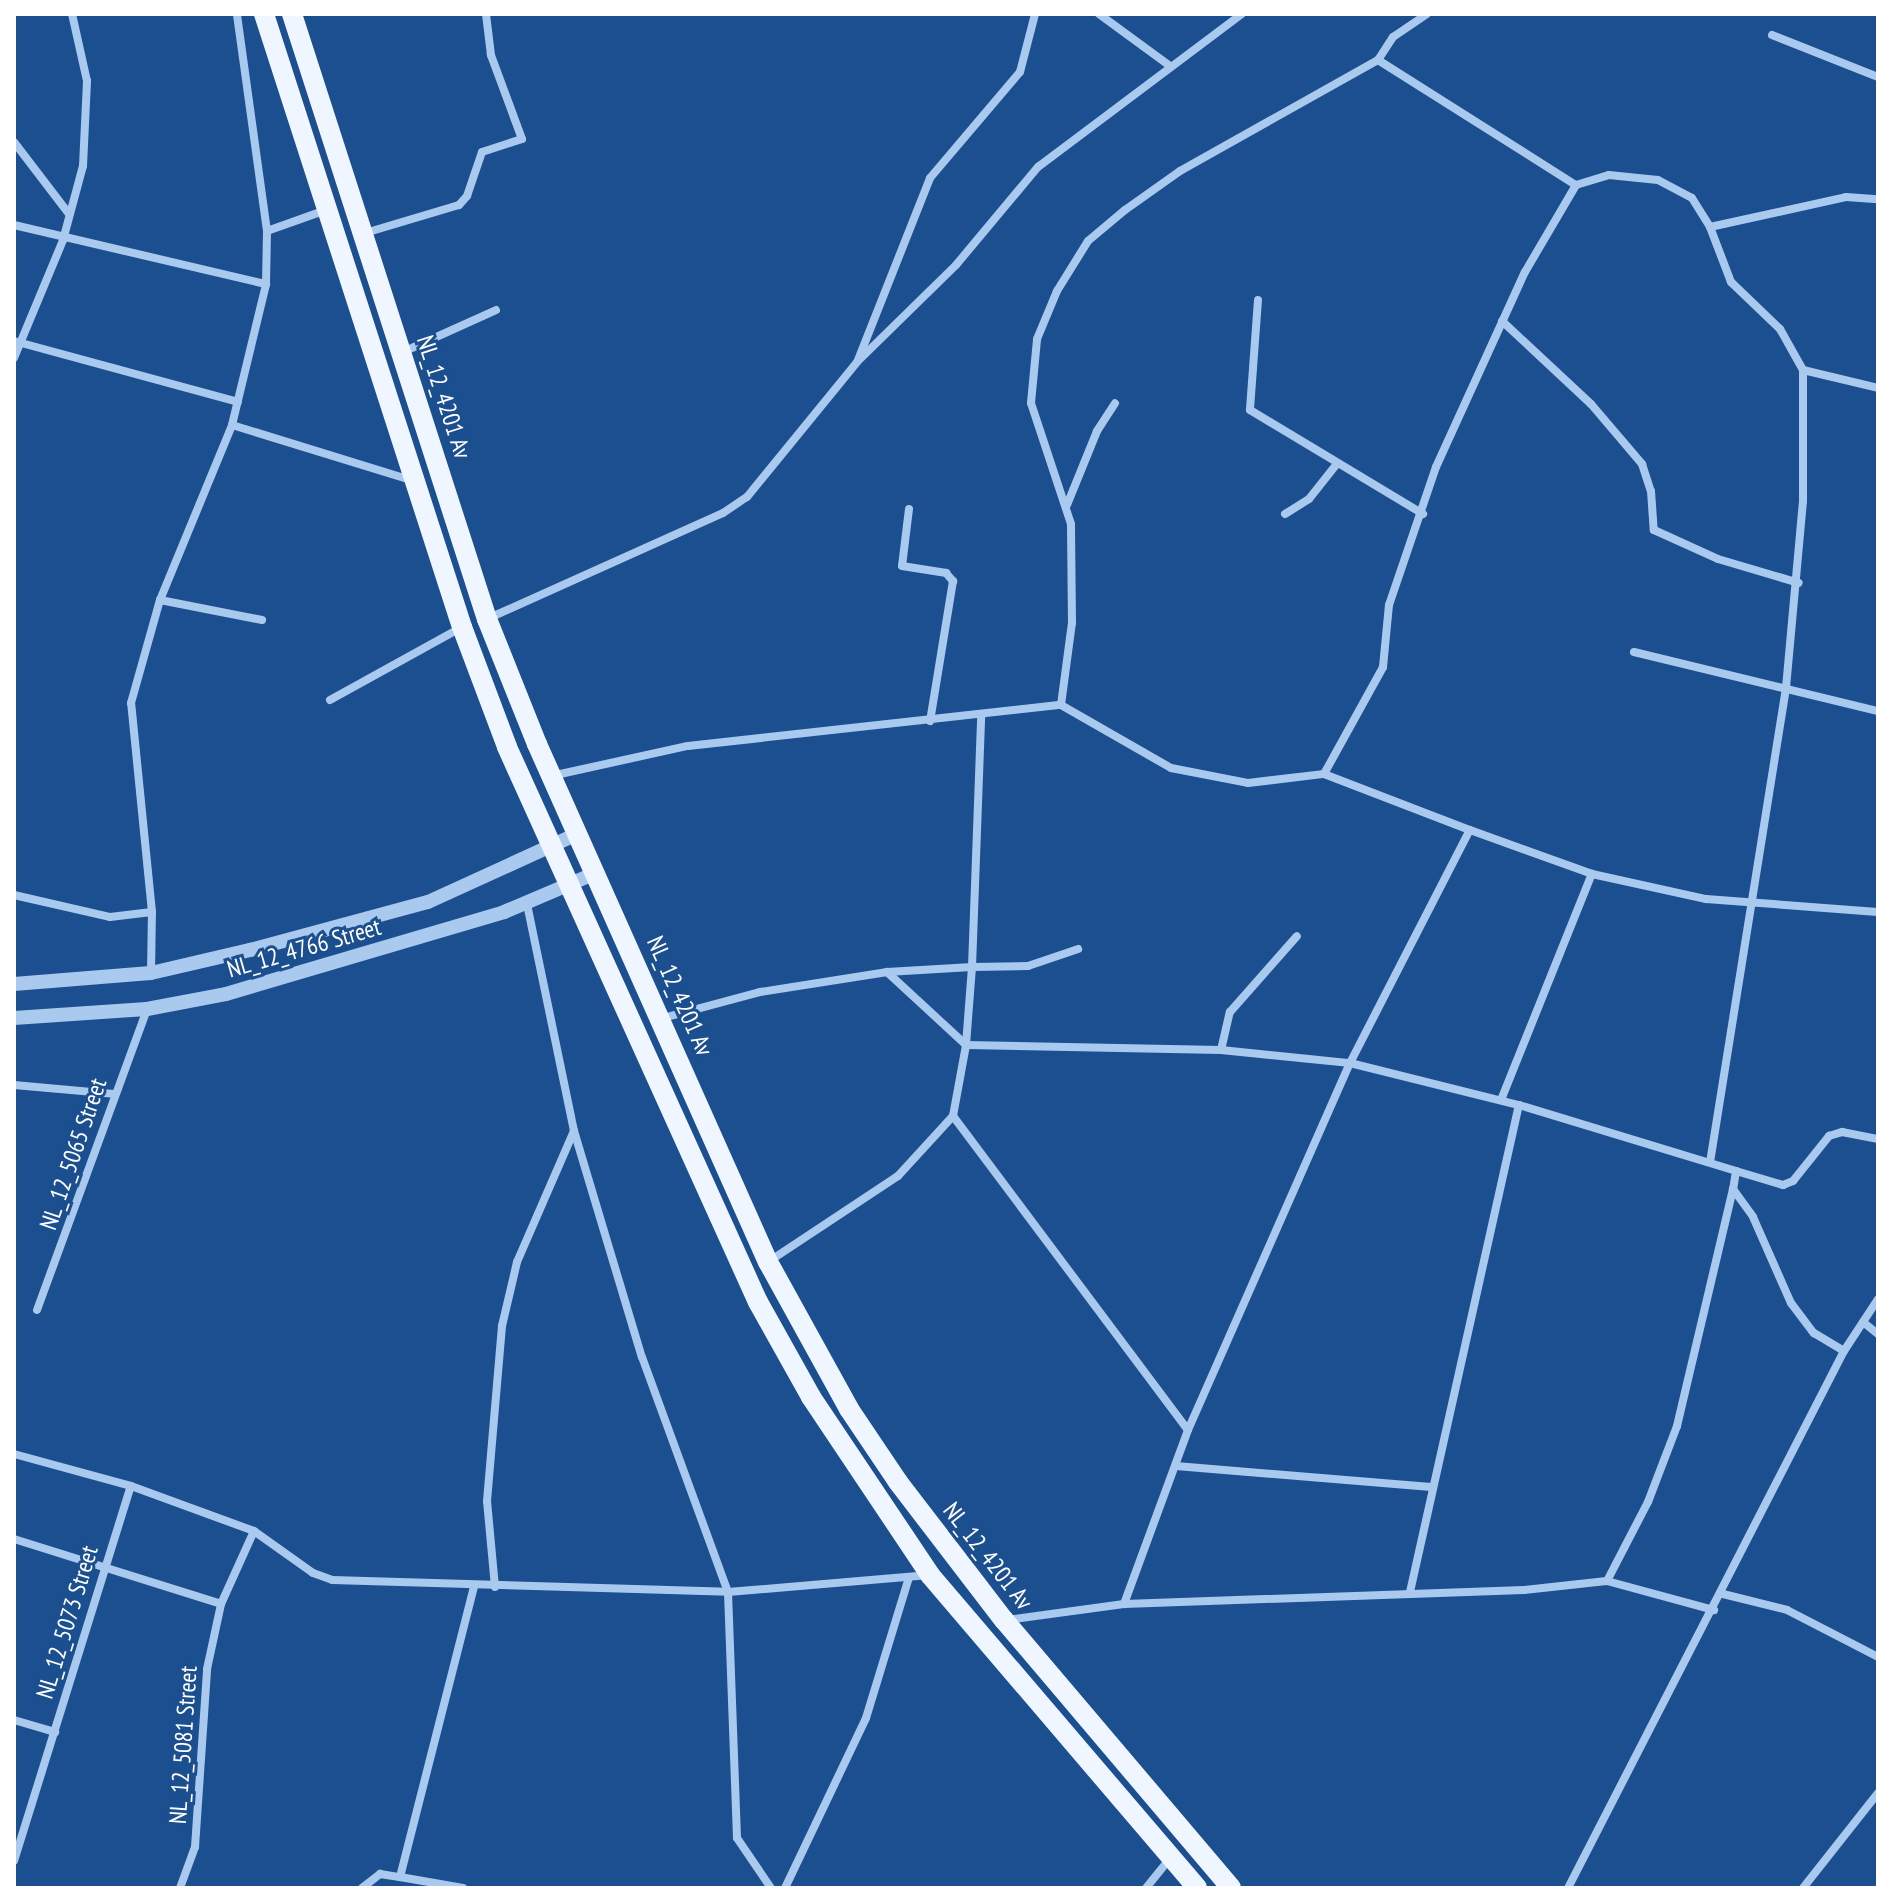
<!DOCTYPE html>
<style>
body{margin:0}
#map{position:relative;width:1892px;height:1902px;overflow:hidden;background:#1b4f8f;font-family:"PT Sans Narrow",sans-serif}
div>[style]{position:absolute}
.minor>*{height:8px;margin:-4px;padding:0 4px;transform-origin:4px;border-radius:4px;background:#a9c9ee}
.tertiary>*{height:14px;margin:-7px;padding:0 7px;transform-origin:7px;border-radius:7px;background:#a9c9ee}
.primary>*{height:20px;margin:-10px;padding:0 10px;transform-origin:10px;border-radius:10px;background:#f0f6ff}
span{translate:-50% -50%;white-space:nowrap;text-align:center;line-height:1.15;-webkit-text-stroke:6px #1b4f8f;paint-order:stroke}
.street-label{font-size:24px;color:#fff}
.frame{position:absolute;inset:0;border:16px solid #fff;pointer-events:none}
</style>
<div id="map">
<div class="minor">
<i style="left:1099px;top:14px;width:88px;rotate:36.2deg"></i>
<i style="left:1427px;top:14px;width:41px;rotate:145.9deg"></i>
<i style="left:1393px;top:37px;width:27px;rotate:123deg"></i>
<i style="left:1378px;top:60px;width:234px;rotate:32.3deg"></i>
<i style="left:1772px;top:35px;width:114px;rotate:21.6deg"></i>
<i style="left:14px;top:142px;width:91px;rotate:52.6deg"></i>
<i style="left:14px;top:225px;width:259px;rotate:13.2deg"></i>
<i style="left:1710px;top:227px;width:139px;rotate:-12.4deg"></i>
<i style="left:1846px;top:197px;width:32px;rotate:4deg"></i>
<i style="left:267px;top:231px;width:63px;rotate:-19.6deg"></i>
<i style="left:365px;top:233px;width:98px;rotate:-16.6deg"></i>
<i style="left:459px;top:205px;width:12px;rotate:-48deg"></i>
<i style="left:467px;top:196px;width:46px;rotate:-71.2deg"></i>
<i style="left:482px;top:152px;width:42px;rotate:-18deg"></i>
<i style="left:522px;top:139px;width:90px;rotate:-110.3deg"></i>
<i style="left:491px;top:55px;width:41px;rotate:-97deg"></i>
<i style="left:1258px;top:300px;width:110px;rotate:94.2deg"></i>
<i style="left:1250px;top:410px;width:202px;rotate:31deg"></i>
<i style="left:1502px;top:321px;width:122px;rotate:43deg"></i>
<i style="left:1591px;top:404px;width:79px;rotate:49.6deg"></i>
<i style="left:1642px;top:464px;width:28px;rotate:72deg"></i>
<i style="left:1651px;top:491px;width:39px;rotate:86deg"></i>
<i style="left:1654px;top:530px;width:70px;rotate:24.4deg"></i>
<i style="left:1718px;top:559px;width:84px;rotate:16.5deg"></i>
<i style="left:14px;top:341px;width:232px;rotate:15.2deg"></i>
<i style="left:403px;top:352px;width:102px;rotate:-24.3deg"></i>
<i style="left:14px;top:358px;width:128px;rotate:-67.4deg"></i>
<i style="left:63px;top:240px;width:77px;rotate:-74.9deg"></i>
<i style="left:83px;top:166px;width:85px;rotate:-87.3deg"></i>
<i style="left:87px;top:81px;width:69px;rotate:-102.6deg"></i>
<i style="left:858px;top:360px;width:196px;rotate:-68.4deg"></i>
<i style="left:930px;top:178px;width:139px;rotate:-49.7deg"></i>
<i style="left:1020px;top:72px;width:60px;rotate:-75.5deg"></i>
<i style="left:1803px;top:370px;width:77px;rotate:13.5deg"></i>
<i style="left:232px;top:425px;width:187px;rotate:17.1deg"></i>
<i style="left:1067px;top:505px;width:80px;rotate:-67.9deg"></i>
<i style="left:1097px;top:431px;width:33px;rotate:-57deg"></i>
<i style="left:909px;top:509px;width:57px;rotate:97deg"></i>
<i style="left:902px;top:566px;width:45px;rotate:9deg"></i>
<i style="left:946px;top:573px;width:11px;rotate:49deg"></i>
<i style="left:953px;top:581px;width:142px;rotate:99.3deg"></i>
<i style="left:1285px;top:514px;width:28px;rotate:-32deg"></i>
<i style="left:1309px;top:499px;width:43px;rotate:-51.5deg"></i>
<i style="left:160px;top:600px;width:104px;rotate:11.1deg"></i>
<i style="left:487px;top:619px;width:259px;rotate:-24.2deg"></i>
<i style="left:723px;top:513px;width:29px;rotate:-34deg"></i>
<i style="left:747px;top:497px;width:174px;rotate:-50.8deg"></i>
<i style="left:857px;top:362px;width:139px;rotate:-44.4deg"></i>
<i style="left:956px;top:265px;width:128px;rotate:-50.1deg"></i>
<i style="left:1038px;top:167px;width:255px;rotate:-36.9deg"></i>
<i style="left:1634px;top:652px;width:251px;rotate:13.6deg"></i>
<i style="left:330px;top:700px;width:151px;rotate:-28.9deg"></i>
<i style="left:1061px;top:705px;width:83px;rotate:-82.4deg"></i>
<i style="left:1072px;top:623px;width:99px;rotate:-90.6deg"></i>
<i style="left:1071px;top:524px;width:127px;rotate:-108.3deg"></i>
<i style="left:1031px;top:403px;width:64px;rotate:-84.6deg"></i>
<i style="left:1037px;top:339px;width:52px;rotate:-67.4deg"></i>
<i style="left:1057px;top:291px;width:59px;rotate:-58.2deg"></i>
<i style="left:1088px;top:241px;width:48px;rotate:-40deg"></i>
<i style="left:1125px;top:210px;width:67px;rotate:-35.3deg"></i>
<i style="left:1180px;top:171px;width:227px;rotate:-29.3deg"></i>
<i style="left:1324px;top:774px;width:156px;rotate:21deg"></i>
<i style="left:551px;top:776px;width:140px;rotate:-12.4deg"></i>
<i style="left:688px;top:746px;width:375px;rotate:-6.3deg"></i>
<i style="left:1061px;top:705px;width:127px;rotate:29.8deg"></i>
<i style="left:1171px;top:768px;width:78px;rotate:11deg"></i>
<i style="left:1248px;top:783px;width:77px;rotate:-6.8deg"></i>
<i style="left:1324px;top:774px;width:122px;rotate:-61.1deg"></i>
<i style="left:1383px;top:667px;width:62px;rotate:-84.5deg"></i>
<i style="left:1389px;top:605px;width:146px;rotate:-71.2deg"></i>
<i style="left:1436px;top:467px;width:214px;rotate:-65.5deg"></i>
<i style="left:1525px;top:272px;width:101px;rotate:-59.6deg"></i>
<i style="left:1576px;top:185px;width:34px;rotate:-17deg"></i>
<i style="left:1609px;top:175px;width:49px;rotate:5.8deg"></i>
<i style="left:1658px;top:180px;width:38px;rotate:28deg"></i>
<i style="left:1692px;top:198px;width:34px;rotate:58deg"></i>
<i style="left:1710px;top:227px;width:59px;rotate:69.1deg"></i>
<i style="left:1731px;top:282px;width:68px;rotate:43.8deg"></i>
<i style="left:1780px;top:329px;width:47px;rotate:60.7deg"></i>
<i style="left:1803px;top:370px;width:131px;rotate:90deg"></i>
<i style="left:1803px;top:501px;width:188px;rotate:95.2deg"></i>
<i style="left:1786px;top:688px;width:480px;rotate:99.1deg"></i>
<i style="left:14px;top:895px;width:98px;rotate:12.9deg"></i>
<i style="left:110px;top:917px;width:42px;rotate:-6.8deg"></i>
<i style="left:887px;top:972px;width:85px;rotate:-3.4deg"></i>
<i style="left:972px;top:967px;width:250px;rotate:-87.9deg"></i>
<i style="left:151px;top:973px;width:61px;rotate:-89.1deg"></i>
<i style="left:152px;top:912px;width:210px;rotate:-95.7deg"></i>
<i style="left:131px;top:703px;width:107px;rotate:-74.3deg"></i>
<i style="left:160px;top:600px;width:189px;rotate:-67.6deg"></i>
<i style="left:232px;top:425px;width:145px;rotate:-76.4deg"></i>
<i style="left:266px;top:284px;width:53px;rotate:-88.9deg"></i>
<i style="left:267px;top:231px;width:219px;rotate:-97.9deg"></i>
<i style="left:663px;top:1018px;width:100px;rotate:-15deg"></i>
<i style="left:760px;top:992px;width:129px;rotate:-8.9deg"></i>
<i style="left:887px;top:972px;width:108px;rotate:42.7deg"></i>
<i style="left:966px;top:1045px;width:78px;rotate:-85.6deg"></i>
<i style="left:972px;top:967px;width:56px;rotate:-1deg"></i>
<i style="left:1028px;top:966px;width:53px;rotate:-18.8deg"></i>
<i style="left:1221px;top:1050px;width:39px;rotate:-77deg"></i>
<i style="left:1230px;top:1012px;width:101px;rotate:-48.6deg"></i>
<i style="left:14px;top:1085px;width:100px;rotate:5.1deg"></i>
<i style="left:1501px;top:1100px;width:244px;rotate:-68.1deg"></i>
<i style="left:953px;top:1116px;width:392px;rotate:53.2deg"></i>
<i style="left:574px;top:1131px;width:236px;rotate:73.3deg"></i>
<i style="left:642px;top:1357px;width:250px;rotate:69.9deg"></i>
<i style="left:728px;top:1592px;width:246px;rotate:87.9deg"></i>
<i style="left:737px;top:1838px;width:60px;rotate:55.8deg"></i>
<i style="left:1736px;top:1171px;width:49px;rotate:16.6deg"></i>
<i style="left:1783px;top:1185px;width:11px;rotate:-22deg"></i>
<i style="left:1793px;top:1181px;width:58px;rotate:-51.3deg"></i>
<i style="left:1829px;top:1136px;width:14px;rotate:-17deg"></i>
<i style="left:1842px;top:1132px;width:37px;rotate:11deg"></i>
<i style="left:768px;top:1262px;width:156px;rotate:-33.5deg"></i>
<i style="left:898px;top:1176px;width:81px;rotate:-47.5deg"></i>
<i style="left:953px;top:1116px;width:72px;rotate:-79.6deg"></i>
<i style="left:966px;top:1045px;width:255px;rotate:1.1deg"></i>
<i style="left:1221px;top:1050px;width:130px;rotate:5.8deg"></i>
<i style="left:1350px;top:1063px;width:262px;rotate:-62.8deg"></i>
<i style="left:1470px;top:830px;width:130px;rotate:19.8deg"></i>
<i style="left:1592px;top:874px;width:117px;rotate:12.4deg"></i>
<i style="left:1706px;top:899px;width:172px;rotate:4.3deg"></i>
<i style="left:37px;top:1310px;width:320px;rotate:-69.9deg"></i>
<i style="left:1863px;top:1322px;width:19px;rotate:39deg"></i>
<i style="left:14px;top:1454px;width:121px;rotate:15.3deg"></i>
<i style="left:131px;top:1486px;width:131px;rotate:20.1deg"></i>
<i style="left:254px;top:1531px;width:72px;rotate:35.4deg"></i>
<i style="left:313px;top:1573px;width:20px;rotate:20deg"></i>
<i style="left:332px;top:1580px;width:396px;rotate:1.7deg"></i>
<i style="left:728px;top:1592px;width:202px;rotate:-4.8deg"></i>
<i style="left:1176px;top:1466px;width:256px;rotate:4.7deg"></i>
<i style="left:14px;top:1539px;width:217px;rotate:17.4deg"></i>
<i style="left:1607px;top:1581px;width:111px;rotate:15.2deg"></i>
<i style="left:495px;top:1587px;width:86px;rotate:-95.3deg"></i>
<i style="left:487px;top:1501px;width:176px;rotate:-85.1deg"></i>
<i style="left:502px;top:1326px;width:66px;rotate:-76.8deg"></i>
<i style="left:517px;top:1262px;width:143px;rotate:-66.5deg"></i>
<i style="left:574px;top:1131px;width:232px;rotate:-101.7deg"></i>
<i style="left:1410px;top:1592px;width:499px;rotate:-77.4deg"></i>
<i style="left:1723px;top:1594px;width:66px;rotate:14deg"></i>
<i style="left:1787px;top:1610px;width:102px;rotate:27.3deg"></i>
<i style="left:1124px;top:1604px;width:185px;rotate:-69.8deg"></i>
<i style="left:1188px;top:1430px;width:401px;rotate:-66.2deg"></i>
<i style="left:1350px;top:1063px;width:174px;rotate:14deg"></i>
<i style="left:1519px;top:1105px;width:227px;rotate:16.9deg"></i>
<i style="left:1736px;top:1171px;width:18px;rotate:99deg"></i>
<i style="left:1733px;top:1189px;width:34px;rotate:54deg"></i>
<i style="left:1753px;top:1217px;width:94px;rotate:66.2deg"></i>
<i style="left:1791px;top:1303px;width:38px;rotate:53deg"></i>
<i style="left:1814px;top:1333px;width:35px;rotate:31deg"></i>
<i style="left:1007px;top:1620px;width:118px;rotate:-7.8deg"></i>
<i style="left:1124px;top:1604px;width:400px;rotate:-2deg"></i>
<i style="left:1524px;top:1590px;width:83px;rotate:-6.2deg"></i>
<i style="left:1607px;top:1581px;width:89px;rotate:-62.6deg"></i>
<i style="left:1648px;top:1502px;width:81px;rotate:-69.1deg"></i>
<i style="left:1677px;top:1426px;width:244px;rotate:-76.7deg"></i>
<i style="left:14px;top:1720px;width:43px;rotate:16.3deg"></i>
<i style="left:14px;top:1861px;width:393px;rotate:-72.7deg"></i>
<i style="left:400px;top:1877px;width:64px;rotate:9.9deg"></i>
<i style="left:180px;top:1888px;width:44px;rotate:-69.9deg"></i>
<i style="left:195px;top:1847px;width:178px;rotate:-86.1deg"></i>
<i style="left:207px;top:1669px;width:66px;rotate:-77.8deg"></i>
<i style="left:221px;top:1604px;width:80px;rotate:-65.7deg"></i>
<i style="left:362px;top:1888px;width:23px;rotate:-38deg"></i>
<i style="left:380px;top:1874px;width:20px;rotate:9deg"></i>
<i style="left:400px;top:1877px;width:299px;rotate:-75.7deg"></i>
<i style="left:785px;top:1888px;width:188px;rotate:-64.5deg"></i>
<i style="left:866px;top:1718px;width:147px;rotate:-73deg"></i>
<i style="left:1146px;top:1888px;width:38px;rotate:-51deg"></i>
<i style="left:1568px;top:1888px;width:604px;rotate:-62.8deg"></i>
<i style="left:1844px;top:1351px;width:62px;rotate:-56.8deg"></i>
<i style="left:1803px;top:1888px;width:121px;rotate:-51.7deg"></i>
</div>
<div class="tertiary">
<i style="left:14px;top:984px;width:137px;rotate:-4.6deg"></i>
<i style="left:151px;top:973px;width:102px;rotate:-13.1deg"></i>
<i style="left:250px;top:950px;width:184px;rotate:-15.1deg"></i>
<i style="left:428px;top:902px;width:164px;rotate:-24.5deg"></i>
<i style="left:14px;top:1018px;width:133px;rotate:-3.9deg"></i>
<i style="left:147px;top:1009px;width:80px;rotate:-10.8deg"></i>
<i style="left:226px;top:994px;width:290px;rotate:-16.4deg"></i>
<i style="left:504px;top:912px;width:100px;rotate:-23deg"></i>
</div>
<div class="primary">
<i style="left:264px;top:14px;width:644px;rotate:72.1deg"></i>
<i style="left:462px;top:627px;width:128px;rotate:69.4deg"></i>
<i style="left:507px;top:747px;width:609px;rotate:65.67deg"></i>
<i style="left:758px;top:1302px;width:109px;rotate:60.8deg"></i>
<i style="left:811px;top:1397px;width:214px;rotate:56.2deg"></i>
<i style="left:930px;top:1575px;width:411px;rotate:49.5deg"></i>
<i style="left:292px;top:14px;width:636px;rotate:72.14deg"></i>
<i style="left:487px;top:619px;width:135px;rotate:68.2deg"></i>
<i style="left:537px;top:744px;width:567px;rotate:65.97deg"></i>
<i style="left:768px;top:1262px;width:168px;rotate:61.1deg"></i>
<i style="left:849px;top:1409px;width:88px;rotate:56.1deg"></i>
<i style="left:898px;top:1482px;width:174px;rotate:52.5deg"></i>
<i style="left:1004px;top:1620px;width:351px;rotate:49.7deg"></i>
</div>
<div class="street-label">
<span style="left:444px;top:397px;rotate:72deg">NL_12_4201 Av</span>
<span style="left:304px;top:948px;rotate:-16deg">NL_12_4766 Street</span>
<span style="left:680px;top:996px;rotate:66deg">NL_12_4201 Av</span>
<span style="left:73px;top:1154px;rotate:-71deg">NL_12_5065 Street</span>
<span style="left:988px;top:1556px;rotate:52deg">NL_12_4201 Av</span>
<span style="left:67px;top:1622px;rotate:-73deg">NL_12_5073 Street</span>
<span style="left:183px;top:1745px;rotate:-86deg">NL_12_5081 Street</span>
</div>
<div class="frame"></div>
</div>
